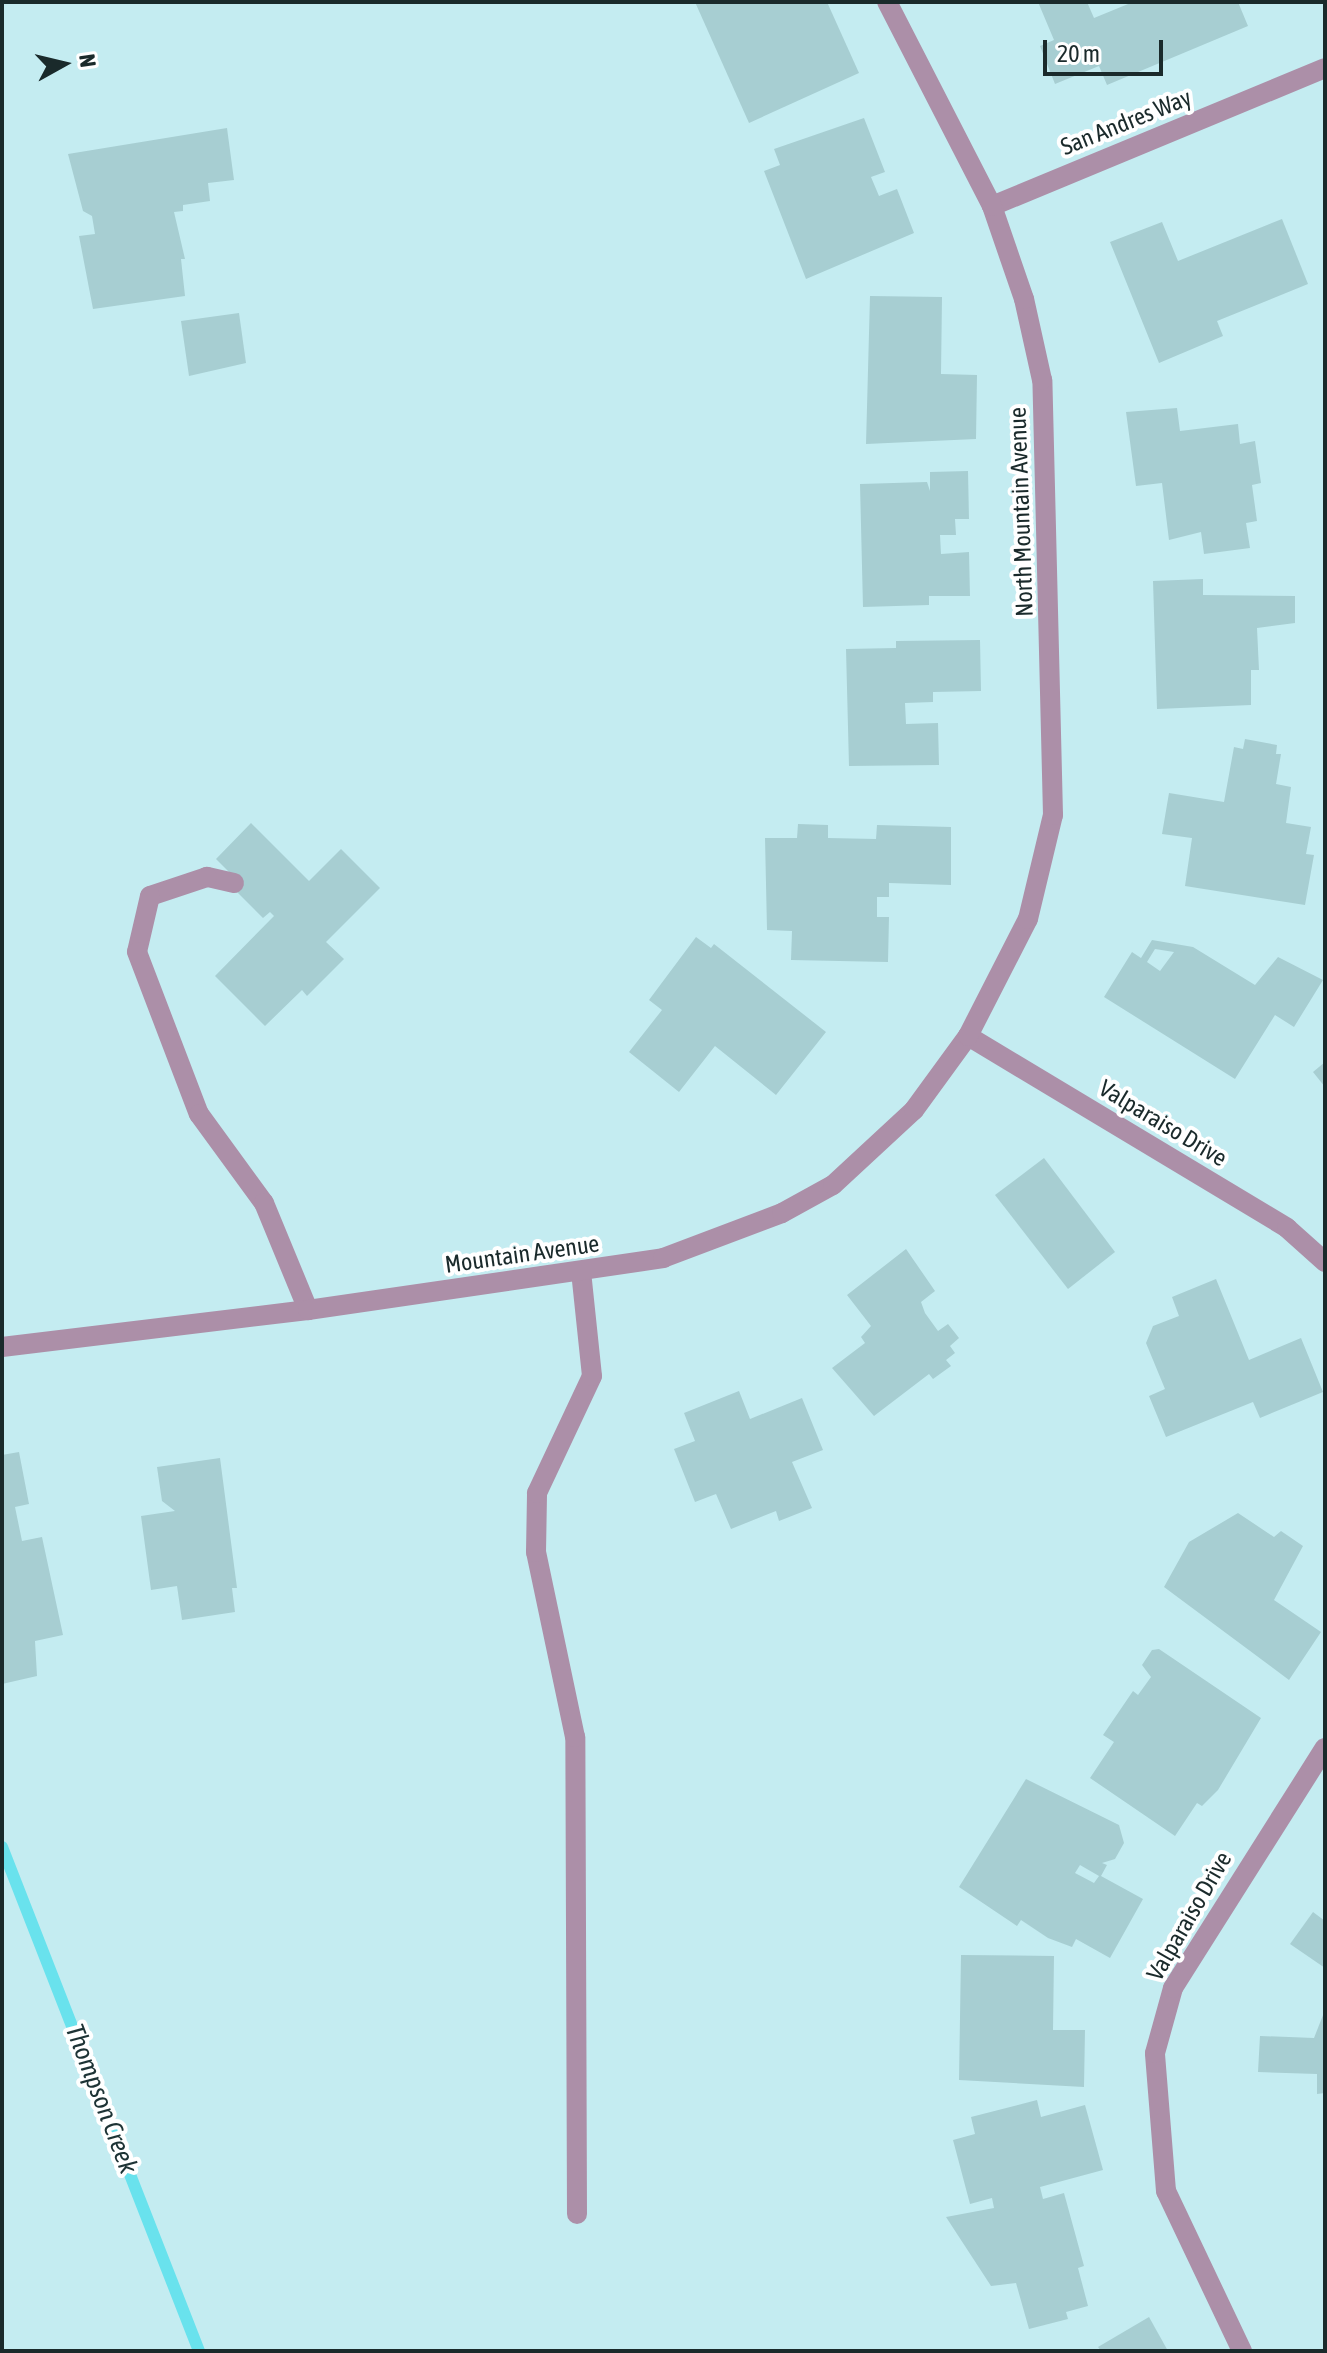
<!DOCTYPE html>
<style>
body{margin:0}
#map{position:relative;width:1327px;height:2353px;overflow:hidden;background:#c4ecf1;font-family:"Asap Condensed",sans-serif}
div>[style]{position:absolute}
.stream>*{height:12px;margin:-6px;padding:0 6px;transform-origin:6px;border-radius:6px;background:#69e2ed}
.building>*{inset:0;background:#a7ced2}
.service>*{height:20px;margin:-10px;padding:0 10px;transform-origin:10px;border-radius:10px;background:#ac8fa8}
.minor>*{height:20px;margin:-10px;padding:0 10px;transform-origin:10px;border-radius:10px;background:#ac8fa8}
.tertiary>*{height:20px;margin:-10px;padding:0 10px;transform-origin:10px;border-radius:10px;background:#ac8fa8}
span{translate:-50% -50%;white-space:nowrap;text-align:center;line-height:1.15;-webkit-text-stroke:8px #fff;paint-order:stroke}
.street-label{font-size:24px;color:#1a2a2b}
.water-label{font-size:26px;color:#1d3335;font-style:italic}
.frame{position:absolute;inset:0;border:4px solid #1a2a2b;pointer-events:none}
.north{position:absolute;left:24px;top:24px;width:80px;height:80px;-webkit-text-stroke:6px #fff;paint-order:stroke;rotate:82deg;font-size:22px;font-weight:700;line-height:32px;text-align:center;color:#1a2a2b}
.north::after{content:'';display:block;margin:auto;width:28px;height:36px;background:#1a2a2b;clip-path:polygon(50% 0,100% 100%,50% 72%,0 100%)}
.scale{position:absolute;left:1043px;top:40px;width:120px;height:36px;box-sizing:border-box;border:4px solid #1a2a2b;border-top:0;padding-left:10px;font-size:24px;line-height:28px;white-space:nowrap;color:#1a2a2b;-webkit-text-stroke:6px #fff;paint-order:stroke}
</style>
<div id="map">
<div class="stream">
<i style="left:2px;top:1847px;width:541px;rotate:68.65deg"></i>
</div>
<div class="building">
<i style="clip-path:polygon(695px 2px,827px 2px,859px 73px,749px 123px)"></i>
<i style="clip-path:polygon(1038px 2px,1087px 2px,1094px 18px,1133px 2px,1238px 2px,1248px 26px,1107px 85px,1099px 66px,1055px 84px,1040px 46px,1054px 40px)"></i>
<i style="clip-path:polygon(864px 118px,885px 172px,871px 177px,879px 196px,897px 189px,914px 233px,806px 279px,764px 171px,780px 165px,774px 149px)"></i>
<i style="clip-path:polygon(227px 128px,234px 180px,208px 183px,210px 201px,183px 205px,183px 211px,174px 212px,185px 259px,181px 259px,185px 296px,93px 309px,79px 236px,95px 234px,92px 216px,83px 211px,68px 154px)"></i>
<i style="clip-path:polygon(1282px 219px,1308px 284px,1217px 321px,1223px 336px,1159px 363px,1110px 242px,1162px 222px,1178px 261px)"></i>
<i style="clip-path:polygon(870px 296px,942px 297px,941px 374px,977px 375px,976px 439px,866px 444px)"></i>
<i style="clip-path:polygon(239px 313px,246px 363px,189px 376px,181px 321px)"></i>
<i style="clip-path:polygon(1177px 408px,1180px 431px,1238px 424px,1240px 444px,1255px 441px,1261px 483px,1252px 485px,1257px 521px,1246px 523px,1250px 548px,1204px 554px,1201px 532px,1169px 540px,1162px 483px,1136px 486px,1126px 412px)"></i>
<i style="clip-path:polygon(968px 471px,969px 519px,955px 519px,956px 535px,940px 535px,941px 554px,969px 552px,970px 596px,929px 596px,929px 605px,863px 607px,860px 484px,927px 482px,930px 491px,930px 472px)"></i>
<i style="clip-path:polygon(1203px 579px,1203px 595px,1295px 596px,1295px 623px,1257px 628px,1259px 670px,1251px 670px,1251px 705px,1157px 709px,1153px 581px)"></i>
<i style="clip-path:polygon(980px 640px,981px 691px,933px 692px,933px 702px,905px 703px,906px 724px,938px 723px,939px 765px,849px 766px,846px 649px,896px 648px,896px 641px)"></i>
<i style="clip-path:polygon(1245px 739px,1277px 745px,1276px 754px,1281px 754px,1276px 784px,1291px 787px,1286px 823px,1311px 827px,1306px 854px,1314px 855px,1305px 905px,1185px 886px,1192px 838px,1162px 834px,1169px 793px,1224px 802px,1234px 747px,1243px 749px)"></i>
<i style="clip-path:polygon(251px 823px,309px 881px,341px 849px,380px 888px,326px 942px,344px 959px,307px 996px,302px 990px,265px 1026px,215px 976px,274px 916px,270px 912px,263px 918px,234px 889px,240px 883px,216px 859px)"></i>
<i style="clip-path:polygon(798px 824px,828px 825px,828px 838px,876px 839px,877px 825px,951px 827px,951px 885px,889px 883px,889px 897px,877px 897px,877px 917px,889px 917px,888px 962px,791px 960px,792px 931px,767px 930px,765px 838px,797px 838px)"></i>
<i style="clip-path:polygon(696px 937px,711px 948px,714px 944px,826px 1032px,776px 1095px,715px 1046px,679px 1092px,629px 1052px,662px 1010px,649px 1000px)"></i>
<i style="clip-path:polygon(evenodd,1152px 940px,1193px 947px,1255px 985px,1278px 957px,1323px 980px,1294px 1027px,1275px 1015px,1235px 1079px,1104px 997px,1132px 952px,1141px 958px,1152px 940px,1155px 949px,1174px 952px,1160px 971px,1147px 962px,1155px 949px)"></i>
<i style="clip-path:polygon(1325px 1062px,1325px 1087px,1313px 1072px)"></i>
<i style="clip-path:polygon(1044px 1158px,1115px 1252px,1068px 1289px,995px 1195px)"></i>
<i style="clip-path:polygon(906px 1249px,935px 1291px,921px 1302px,925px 1313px,938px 1331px,948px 1324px,959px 1338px,950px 1346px,955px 1353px,946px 1360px,951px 1366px,933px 1379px,929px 1374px,874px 1416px,832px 1368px,865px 1343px,861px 1337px,871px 1326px,847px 1295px)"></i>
<i style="clip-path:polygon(1216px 1279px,1249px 1360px,1301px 1338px,1323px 1392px,1260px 1418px,1253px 1402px,1166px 1437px,1149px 1396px,1165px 1389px,1146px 1343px,1153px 1326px,1179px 1316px,1172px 1297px)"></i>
<i style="clip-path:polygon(739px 1391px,750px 1419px,802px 1398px,823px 1450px,792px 1462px,812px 1508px,779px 1521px,776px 1511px,731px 1529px,716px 1494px,695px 1502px,674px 1449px,695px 1441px,684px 1413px)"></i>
<i style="clip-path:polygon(19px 1452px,29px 1504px,15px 1507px,22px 1541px,42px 1537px,63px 1635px,35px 1641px,37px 1676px,2px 1684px,2px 1455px)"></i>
<i style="clip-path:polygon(220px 1458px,237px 1588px,232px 1588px,235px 1612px,182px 1620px,177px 1586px,151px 1590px,141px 1516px,175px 1511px,162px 1501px,157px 1467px)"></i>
<i style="clip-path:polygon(1238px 1513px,1274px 1537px,1281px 1531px,1303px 1546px,1274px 1600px,1321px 1632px,1289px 1680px,1164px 1587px,1189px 1542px)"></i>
<i style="clip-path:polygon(1159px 1649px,1261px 1718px,1218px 1790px,1202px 1806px,1197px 1803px,1175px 1836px,1090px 1778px,1114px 1742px,1103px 1735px,1133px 1691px,1138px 1695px,1151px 1677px,1142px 1665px,1152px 1650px)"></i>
<i style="clip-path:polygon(evenodd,1026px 1779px,1119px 1825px,1124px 1843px,1115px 1859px,1102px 1863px,1107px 1865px,1101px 1876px,1143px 1899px,1110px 1958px,1076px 1939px,1072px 1947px,1048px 1938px,1021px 1920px,1017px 1926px,959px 1887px,1026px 1779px,1080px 1865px,1099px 1876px,1094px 1883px,1075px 1873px,1080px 1865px)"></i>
<i style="clip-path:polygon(1313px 1912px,1325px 1921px,1325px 1968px,1290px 1944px)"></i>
<i style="clip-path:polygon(961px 1955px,1054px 1956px,1053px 2030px,1085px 2030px,1084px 2087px,959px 2080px)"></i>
<i style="clip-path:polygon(1325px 2010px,1325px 2093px,1317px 2094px,1317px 2074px,1258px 2072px,1260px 2036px,1314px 2038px)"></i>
<i style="clip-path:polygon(1037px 2100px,1041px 2117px,1085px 2105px,1103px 2170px,1040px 2187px,1043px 2199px,1064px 2193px,1084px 2266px,1078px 2268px,1088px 2306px,1066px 2312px,1068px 2319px,1029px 2329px,1016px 2283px,991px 2286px,946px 2217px,994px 2208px,992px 2198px,970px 2204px,953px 2140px,975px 2134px,971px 2117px)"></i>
<i style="clip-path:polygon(1149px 2317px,1168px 2351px,1101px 2351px,1098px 2347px)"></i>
</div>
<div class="service">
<i style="left:234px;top:883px;width:28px;rotate:-167deg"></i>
<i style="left:207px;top:877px;width:60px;rotate:161.6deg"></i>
<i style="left:150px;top:896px;width:57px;rotate:103.1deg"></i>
<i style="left:137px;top:952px;width:173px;rotate:69.1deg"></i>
<i style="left:199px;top:1114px;width:110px;rotate:53.9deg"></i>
<i style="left:264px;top:1203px;width:116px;rotate:67.6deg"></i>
<i style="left:577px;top:2214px;width:477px;rotate:-90.2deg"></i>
<i style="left:575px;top:1737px;width:189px;rotate:-101.9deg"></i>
<i style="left:536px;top:1552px;width:59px;rotate:-89deg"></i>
<i style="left:537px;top:1493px;width:129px;rotate:-64.8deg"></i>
<i style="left:592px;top:1376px;width:105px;rotate:-96deg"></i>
</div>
<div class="minor">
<i style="left:992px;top:206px;width:360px;rotate:-22.5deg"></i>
<i style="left:968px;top:1036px;width:372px;rotate:31deg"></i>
<i style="left:1287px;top:1228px;width:51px;rotate:41.8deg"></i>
<i style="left:1242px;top:2351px;width:177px;rotate:-115.4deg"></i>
<i style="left:1166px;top:2191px;width:138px;rotate:-94.6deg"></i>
<i style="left:1155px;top:2053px;width:67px;rotate:-74.5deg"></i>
<i style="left:1173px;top:1988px;width:284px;rotate:-57.7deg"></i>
</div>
<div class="tertiary">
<i style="left:2px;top:1347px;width:308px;rotate:-6.9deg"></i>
<i style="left:308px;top:1310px;width:359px;rotate:-8.3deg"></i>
<i style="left:663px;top:1258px;width:127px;rotate:-20.7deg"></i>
<i style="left:782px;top:1213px;width:58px;rotate:-28.8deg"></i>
<i style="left:833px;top:1185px;width:110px;rotate:-42.8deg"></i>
<i style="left:914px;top:1110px;width:92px;rotate:-53.9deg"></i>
<i style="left:968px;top:1036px;width:131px;rotate:-62.9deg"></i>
<i style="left:1028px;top:919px;width:107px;rotate:-76.5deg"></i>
<i style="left:1053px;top:815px;width:435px;rotate:-91.4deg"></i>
<i style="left:1042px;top:380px;width:83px;rotate:-102.5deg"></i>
<i style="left:1024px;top:299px;width:98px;rotate:-109deg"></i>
<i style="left:992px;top:206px;width:229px;rotate:-117.2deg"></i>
</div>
<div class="street-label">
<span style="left:1126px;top:122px;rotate:-22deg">San Andres Way</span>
<span style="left:1021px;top:512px;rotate:-92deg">North Mountain Avenue</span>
<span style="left:1163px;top:1123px;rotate:31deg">Valparaiso Drive</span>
<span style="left:522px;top:1254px;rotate:-8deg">Mountain Avenue</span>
<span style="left:1189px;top:1916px;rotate:-60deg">Valparaiso Drive</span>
</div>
<div class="water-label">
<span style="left:101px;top:2099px;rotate:69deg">Thompson Creek</span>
</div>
<div class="frame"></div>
<div class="north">N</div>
<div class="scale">20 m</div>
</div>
